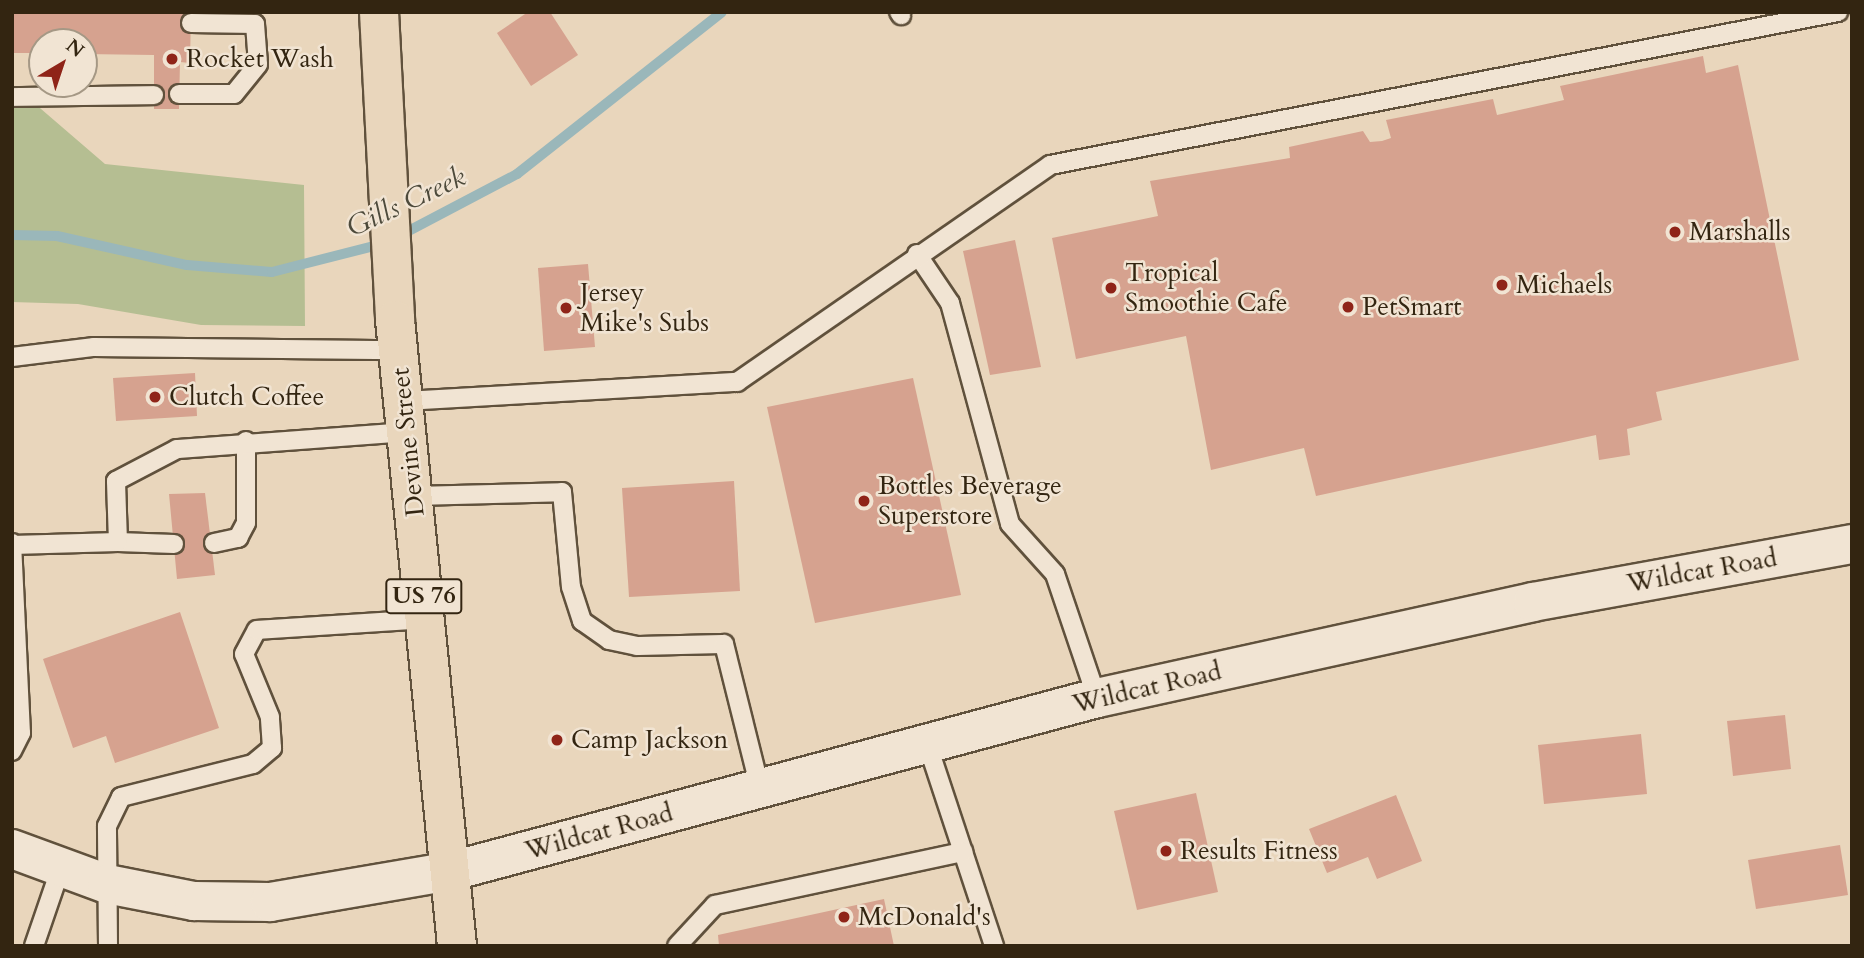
<!DOCTYPE html>
<style>
body{margin:0}
#map{position:relative;width:1864px;height:958px;overflow:hidden;background:#e9d6bc;font-family:Cardo,serif}
div>[style]{position:absolute}
.green>*{inset:0;background:#b5be92}
.stream>*{height:10px;margin:-5px;padding:0 5px;transform-origin:5px;border-radius:5px;background:#9ab7ba}
.building>*{inset:0;background:#d6a28f}
.roads{filter:drop-shadow(2px 0 #60513c) drop-shadow(-2px 0 #60513c) drop-shadow(0 2px #60513c) drop-shadow(0 -2px #60513c)}
.lane>*{height:18px;margin:-9px;padding:0 9px;transform-origin:9px;border-radius:9px;background:#f1e4d3}
.secondary>*{height:38px;margin:-19px;padding:0 19px;transform-origin:19px;border-radius:19px;background:#f1e4d3}
.primary>*{height:38px;margin:-19px;padding:0 19px;transform-origin:19px;border-radius:19px;background:#e9d6bc}
.dots>*{width:19px;height:19px;translate:-50% -50%;box-sizing:border-box;border:4px solid #f1e4d3;border-radius:50%}
span{translate:-50% -50%;white-space:nowrap;text-align:center;line-height:1.15;-webkit-text-stroke:5px #f1e4d3;paint-order:stroke}
.shield-label span{padding:2px 5px;background:#f1e4d3;border:2px solid;border-radius:5px;-webkit-text-stroke-width:0}
.shield-label{font-size:24px;color:#332511;font-weight:700}
.poi-label{font-size:26px;color:#332511}
.left{translate:0 -50%;text-align:left}
.street-label{font-size:26px;color:#332511}
.water-label{font-size:28px;color:#4d4a3b;font-style:italic}
.frame{position:absolute;inset:0;border:14px solid #332511;pointer-events:none}
.north{position:absolute;left:28px;top:28px;width:70px;height:70px;box-sizing:border-box;background:#f1e4d3;border:2px solid #a59885;border-radius:50%;rotate:39deg;font-size:19px;font-weight:700;line-height:28px;text-align:center;color:#332511}
.north::after{content:'';display:block;margin:auto;width:24px;height:32px;background:#8f2418;clip-path:polygon(50% 0,100% 100%,50% 72%,0 100%)}
</style>
<div id="map">
<div class="green">
<i style="clip-path:polygon(12px 84px,105px 164px,304px 185px,305px 326px,201px 325px,78px 304px,12px 302px)"></i>
</div>
<div class="stream">
<i style="left:12px;top:235px;width:45px;rotate:1.3deg"></i>
<i style="left:57px;top:236px;width:133px;rotate:12.6deg"></i>
<i style="left:187px;top:265px;width:85px;rotate:4.7deg"></i>
<i style="left:272px;top:272px;width:114px;rotate:-14.3deg"></i>
<i style="left:399px;top:236px;width:133px;rotate:-27.7deg"></i>
<i style="left:517px;top:174px;width:261px;rotate:-38.3deg"></i>
</div>
<div class="building">
<i style="clip-path:polygon(12px 12px,191px 12px,190px 63px,180px 62px,179px 109px,154px 109px,154px 55px,84px 54px,84px 42px,42px 42px,42px 53px,12px 53px)"></i>
<i style="clip-path:polygon(528px 12px,550px 12px,578px 55px,531px 86px,497px 33px)"></i>
<i style="clip-path:polygon(1703px 56px,1706px 73px,1738px 65px,1799px 360px,1656px 392px,1662px 420px,1627px 429px,1630px 455px,1599px 460px,1596px 435px,1316px 496px,1304px 448px,1211px 470px,1186px 336px,1076px 359px,1052px 238px,1158px 216px,1150px 181px,1290px 158px,1289px 147px,1363px 131px,1370px 142px,1382px 141px,1391px 138px,1386px 120px,1493px 99px,1497px 115px,1564px 100px,1560px 86px)"></i>
<i style="clip-path:polygon(1015px 240px,1041px 367px,990px 375px,963px 251px)"></i>
<i style="clip-path:polygon(588px 264px,595px 347px,544px 351px,538px 268px)"></i>
<i style="clip-path:polygon(195px 373px,197px 416px,116px 421px,113px 378px)"></i>
<i style="clip-path:polygon(913px 378px,961px 595px,815px 623px,767px 407px)"></i>
<i style="clip-path:polygon(734px 481px,740px 591px,629px 597px,622px 488px)"></i>
<i style="clip-path:polygon(205px 493px,215px 575px,177px 579px,169px 494px)"></i>
<i style="clip-path:polygon(180px 612px,219px 728px,115px 763px,106px 736px,73px 748px,43px 659px)"></i>
<i style="clip-path:polygon(1785px 715px,1791px 769px,1733px 776px,1727px 721px)"></i>
<i style="clip-path:polygon(1641px 734px,1647px 794px,1544px 804px,1538px 745px)"></i>
<i style="clip-path:polygon(1196px 793px,1218px 892px,1137px 910px,1114px 811px)"></i>
<i style="clip-path:polygon(1396px 795px,1422px 861px,1377px 879px,1368px 857px,1327px 873px,1309px 829px)"></i>
<i style="clip-path:polygon(1840px 845px,1848px 895px,1756px 909px,1748px 860px)"></i>
<i style="clip-path:polygon(884px 899px,894px 946px,719px 946px,718px 935px)"></i>
</div>
<div class="roads">
<div class="lane">
<i style="left:899px;top:12px;width:4px;rotate:56deg"></i>
<i style="left:179px;top:94px;width:55px"></i>
<i style="left:234px;top:94px;width:38px;rotate:-51deg"></i>
<i style="left:258px;top:64px;width:40px;rotate:-94.3deg"></i>
<i style="left:255px;top:24px;width:64px;rotate:-179.1deg"></i>
<i style="left:12px;top:97px;width:142px;rotate:-0.8deg"></i>
<i style="left:917px;top:254px;width:59px;rotate:56deg"></i>
<i style="left:950px;top:303px;width:229px;rotate:74.8deg"></i>
<i style="left:1010px;top:524px;width:67px;rotate:48deg"></i>
<i style="left:1055px;top:574px;width:131px;rotate:71.3deg"></i>
<i style="left:12px;top:357px;width:83px;rotate:-7deg"></i>
<i style="left:94px;top:347px;width:305px;rotate:0.6deg"></i>
<i style="left:405px;top:401px;width:333px;rotate:-3.3deg"></i>
<i style="left:737px;top:382px;width:381px;rotate:-34.7deg"></i>
<i style="left:1050px;top:165px;width:803px;rotate:-10.99deg"></i>
<i style="left:414px;top:496px;width:148px;rotate:-1.5deg"></i>
<i style="left:562px;top:492px;width:95px;rotate:84.6deg"></i>
<i style="left:571px;top:587px;width:36px;rotate:72deg"></i>
<i style="left:582px;top:621px;width:33px;rotate:35deg"></i>
<i style="left:609px;top:640px;width:29px;rotate:12deg"></i>
<i style="left:637px;top:646px;width:87px;rotate:-1.3deg"></i>
<i style="left:724px;top:644px;width:148px;rotate:76deg"></i>
<i style="left:118px;top:542px;width:56px;rotate:2deg"></i>
<i style="left:12px;top:543px;width:190px;rotate:87.3deg"></i>
<i style="left:21px;top:733px;width:20px;rotate:117deg"></i>
<i style="left:214px;top:543px;width:25px;rotate:-12deg"></i>
<i style="left:238px;top:538px;width:17px;rotate:-62deg"></i>
<i style="left:246px;top:523px;width:82px;rotate:-90deg"></i>
<i style="left:12px;top:545px;width:106px;rotate:-1.6deg"></i>
<i style="left:118px;top:542px;width:61px;rotate:-91.9deg"></i>
<i style="left:116px;top:481px;width:69px;rotate:-27.7deg"></i>
<i style="left:177px;top:449px;width:232px;rotate:-4.2deg"></i>
<i style="left:927px;top:743px;width:214px;rotate:71.7deg"></i>
<i style="left:34px;top:946px;width:83px;rotate:-71.1deg"></i>
<i style="left:108px;top:946px;width:120px;rotate:-90.5deg"></i>
<i style="left:107px;top:826px;width:32px;rotate:-64deg"></i>
<i style="left:121px;top:797px;width:136px;rotate:-14deg"></i>
<i style="left:253px;top:764px;width:25px;rotate:-40deg"></i>
<i style="left:272px;top:748px;width:31px;rotate:-94deg"></i>
<i style="left:270px;top:717px;width:68px;rotate:-112.4deg"></i>
<i style="left:244px;top:654px;width:27px;rotate:-62deg"></i>
<i style="left:257px;top:630px;width:169px;rotate:-3.7deg"></i>
<i style="left:677px;top:946px;width:56px;rotate:-47.2deg"></i>
<i style="left:715px;top:905px;width:254px;rotate:-12.1deg"></i>
</div>
<div class="secondary">
<i style="left:12px;top:849px;width:101px;rotate:20.2deg"></i>
<i style="left:107px;top:884px;width:89px;rotate:11.1deg"></i>
<i style="left:194px;top:901px;width:76px;rotate:0.8deg"></i>
<i style="left:270px;top:902px;width:185px;rotate:-9.7deg"></i>
<i style="left:452px;top:871px;width:668px;rotate:-15.01deg"></i>
<i style="left:1097px;top:698px;width:446px;rotate:-12.4deg"></i>
<i style="left:1533px;top:602px;width:324px;rotate:-10.3deg"></i>
</div>
<div class="primary">
<i style="left:379px;top:12px;width:308px;rotate:87deg"></i>
<i style="left:395px;top:320px;width:629px;rotate:84.34deg"></i>
</div>
</div>
<div class="dots">
<i style="left:172px;top:59px;background:#8f2418"></i>
<i style="left:1675px;top:232px;background:#8f2418"></i>
<i style="left:1502px;top:285px;background:#8f2418"></i>
<i style="left:1111px;top:288px;background:#8f2418"></i>
<i style="left:1348px;top:307px;background:#8f2418"></i>
<i style="left:566px;top:308px;background:#8f2418"></i>
<i style="left:155px;top:397px;background:#8f2418"></i>
<i style="left:864px;top:501px;background:#8f2418"></i>
<i style="left:557px;top:740px;background:#8f2418"></i>
<i style="left:1166px;top:851px;background:#8f2418"></i>
<i style="left:844px;top:917px;background:#8f2418"></i>
</div>
<div class="shield-label">
<span style="left:424px;top:596px">US 76</span>
</div>
<div class="poi-label">
<span class="left" style="left:186px;top:59px">Rocket Wash</span>
<span class="left" style="left:1689px;top:232px">Marshalls</span>
<span class="left" style="left:1125px;top:288px">Tropical<br>Smoothie Cafe</span>
<span class="left" style="left:1516px;top:285px">Michaels</span>
<span class="left" style="left:580px;top:308px">Jersey<br>Mike's Subs</span>
<span class="left" style="left:1362px;top:307px">PetSmart</span>
<span class="left" style="left:169px;top:397px">Clutch Coffee</span>
<span class="left" style="left:878px;top:501px">Bottles Beverage<br>Superstore</span>
<span class="left" style="left:571px;top:740px">Camp Jackson</span>
<span class="left" style="left:1180px;top:851px">Results Fitness</span>
<span class="left" style="left:858px;top:917px">McDonald's</span>
</div>
<div class="street-label">
<span style="left:408px;top:442px;rotate:-96deg">Devine Street</span>
<span style="left:1702px;top:571px;rotate:-10deg">Wildcat Road</span>
<span style="left:1147px;top:688px;rotate:-13deg">Wildcat Road</span>
<span style="left:599px;top:832px;rotate:-15deg">Wildcat Road</span>
</div>
<div class="water-label">
<span style="left:406px;top:202px;rotate:-25deg">Gills Creek</span>
</div>
<div class="frame"></div>
<div class="north">N</div>
</div>
